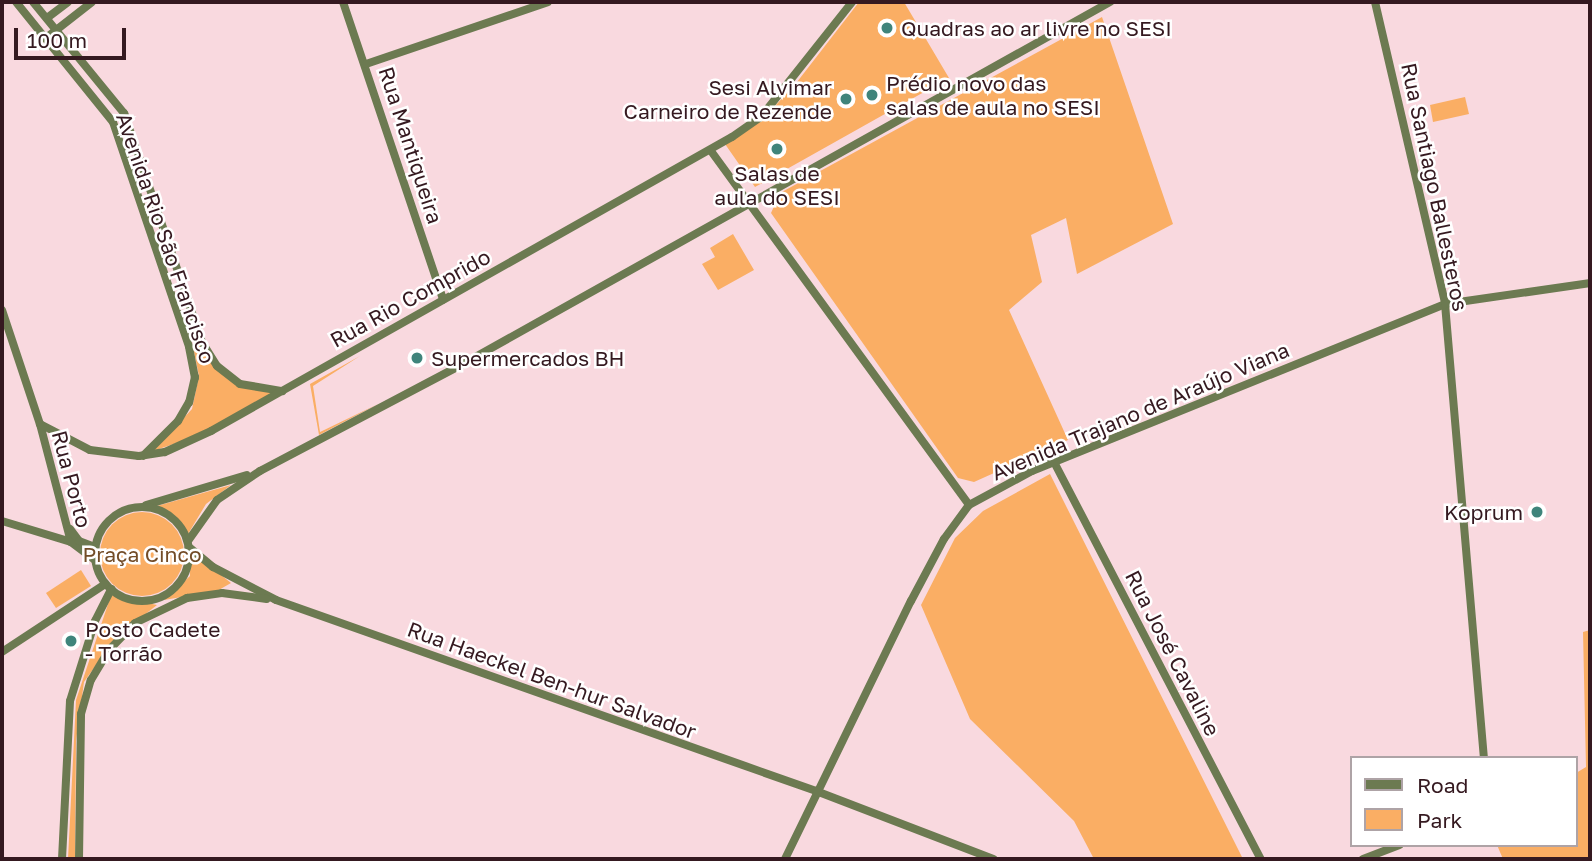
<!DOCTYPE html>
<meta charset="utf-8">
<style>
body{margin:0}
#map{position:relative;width:1592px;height:861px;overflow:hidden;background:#f9d9df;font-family:"Golos Text",sans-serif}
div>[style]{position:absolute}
.green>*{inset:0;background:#faae64}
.round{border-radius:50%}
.secondary>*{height:8px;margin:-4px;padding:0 4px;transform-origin:4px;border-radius:4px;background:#6c7a51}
.secondary>.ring{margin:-4px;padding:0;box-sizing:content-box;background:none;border:8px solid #6c7a51;border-radius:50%}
.dots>*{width:19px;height:19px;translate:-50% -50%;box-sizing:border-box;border:4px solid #fff;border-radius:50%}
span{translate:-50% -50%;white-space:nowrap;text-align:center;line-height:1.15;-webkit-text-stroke:5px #fff;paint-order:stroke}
.poi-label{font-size:21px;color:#351920}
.left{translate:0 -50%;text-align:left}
.right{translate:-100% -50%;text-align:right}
.street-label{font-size:21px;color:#351920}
.park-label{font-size:21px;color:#734c27}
.frame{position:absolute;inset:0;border:4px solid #351920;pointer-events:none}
.legend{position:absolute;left:1350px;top:756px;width:228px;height:91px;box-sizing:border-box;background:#fff;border:2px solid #aea3a6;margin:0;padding:9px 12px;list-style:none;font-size:21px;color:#351920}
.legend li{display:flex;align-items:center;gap:14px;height:35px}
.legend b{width:35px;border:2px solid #aea3a6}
.scale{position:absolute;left:14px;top:28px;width:112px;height:32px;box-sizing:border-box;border:4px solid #351920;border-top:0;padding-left:9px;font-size:21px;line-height:24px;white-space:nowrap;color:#351920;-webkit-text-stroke:5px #fff;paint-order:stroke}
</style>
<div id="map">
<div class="green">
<i style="clip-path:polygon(859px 2px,904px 2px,949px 78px,755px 187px,725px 144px,765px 117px,797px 82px)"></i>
<i style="clip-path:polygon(1102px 17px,1173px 224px,1077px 274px,1066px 218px,1031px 235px,1042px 282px,1009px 310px,1068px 440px,974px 482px,958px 478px,771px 213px,780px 193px)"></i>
<i style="clip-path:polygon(1465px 97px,1469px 114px,1433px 122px,1430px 105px)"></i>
<i style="clip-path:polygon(733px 234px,754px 270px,718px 290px,702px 264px,715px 257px,710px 248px)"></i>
<i style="clip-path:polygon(199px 345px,228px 379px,276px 393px,209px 432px,153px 451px,192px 409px,199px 376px,193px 347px)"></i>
<i style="clip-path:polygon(360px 356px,313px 386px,320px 432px,378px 404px,319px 435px,310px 384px)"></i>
<i style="clip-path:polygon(1050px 474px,1243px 859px,1094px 859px,1074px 821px,970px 719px,921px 605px,955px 538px,983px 511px)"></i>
<i style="clip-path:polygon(231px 485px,206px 504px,188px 534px,169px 511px,157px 506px)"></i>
<i class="round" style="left:100px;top:512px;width:84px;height:84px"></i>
<i style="clip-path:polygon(190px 550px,231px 583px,217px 591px,164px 600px,190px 576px)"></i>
<i style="clip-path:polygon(81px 570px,91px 586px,56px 608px,46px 593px)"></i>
<i style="clip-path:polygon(111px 595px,157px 605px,115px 638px,84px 682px,76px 741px,75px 859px,68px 859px,76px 700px)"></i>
<i style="clip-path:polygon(1590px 630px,1590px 859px,1503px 859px,1497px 845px,1576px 845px,1576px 773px,1586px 767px,1583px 632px)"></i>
</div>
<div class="secondary">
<i style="left:16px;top:2px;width:154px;rotate:51.1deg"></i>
<i style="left:113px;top:122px;width:237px;rotate:71.3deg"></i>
<i style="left:189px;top:347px;width:31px;rotate:79deg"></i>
<i style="left:195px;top:377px;width:26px;rotate:103deg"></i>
<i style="left:189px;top:402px;width:22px;rotate:120deg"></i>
<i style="left:178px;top:421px;width:49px;rotate:135deg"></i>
<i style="left:33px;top:2px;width:144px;rotate:50.7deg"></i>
<i style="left:124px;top:113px;width:242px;rotate:71.2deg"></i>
<i style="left:202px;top:342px;width:28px;rotate:58deg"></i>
<i style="left:217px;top:366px;width:29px;rotate:38deg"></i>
<i style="left:240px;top:384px;width:43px;rotate:9.5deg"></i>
<i style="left:343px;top:2px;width:314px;rotate:71.4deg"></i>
<i style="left:1375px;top:2px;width:310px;rotate:76.9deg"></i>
<i style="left:1445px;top:304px;width:456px;rotate:85.1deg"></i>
<i style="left:47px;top:18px;width:26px;rotate:-37deg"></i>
<i style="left:46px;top:38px;width:58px;rotate:-38deg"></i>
<i style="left:366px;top:64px;width:192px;rotate:-18.8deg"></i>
<i style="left:711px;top:151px;width:438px;rotate:53.9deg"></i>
<i style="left:2px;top:310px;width:120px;rotate:71.6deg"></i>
<i style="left:40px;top:424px;width:122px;rotate:75.3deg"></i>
<i style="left:40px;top:424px;width:56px;rotate:27.5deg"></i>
<i style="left:90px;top:450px;width:49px;rotate:7deg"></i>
<i style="left:139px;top:456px;width:26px;rotate:-9deg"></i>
<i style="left:165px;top:452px;width:51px;rotate:-24.5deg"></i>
<i style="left:211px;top:431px;width:598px;rotate:-29.44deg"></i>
<i style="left:732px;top:137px;width:35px;rotate:-35deg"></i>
<i style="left:761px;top:117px;width:147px;rotate:-51.6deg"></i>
<i style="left:1054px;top:462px;width:448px;rotate:62.5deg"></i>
<i style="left:146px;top:505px;width:105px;rotate:-16.5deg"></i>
<i class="ring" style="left:95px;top:507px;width:86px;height:86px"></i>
<i style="left:2px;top:521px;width:72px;rotate:16.9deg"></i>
<i style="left:71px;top:542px;width:30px;rotate:37deg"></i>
<i style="left:70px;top:529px;width:15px;rotate:53deg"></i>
<i style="left:79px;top:541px;width:17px;rotate:21deg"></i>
<i style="left:188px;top:541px;width:50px;rotate:-54.7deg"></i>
<i style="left:217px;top:500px;width:52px;rotate:-34deg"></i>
<i style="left:260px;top:471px;width:227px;rotate:-27.8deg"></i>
<i style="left:461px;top:365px;width:744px;rotate:-29.22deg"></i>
<i style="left:189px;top:547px;width:31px;rotate:40deg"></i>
<i style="left:213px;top:567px;width:71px;rotate:27.6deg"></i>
<i style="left:276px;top:600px;width:573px;rotate:19.48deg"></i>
<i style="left:816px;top:791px;width:190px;rotate:21deg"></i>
<i style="left:2px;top:652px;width:123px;rotate:-33.4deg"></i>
<i style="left:62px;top:859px;width:158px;rotate:-87.1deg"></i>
<i style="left:70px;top:701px;width:84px;rotate:-72.6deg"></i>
<i style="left:95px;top:621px;width:36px;rotate:-63deg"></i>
<i style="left:79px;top:859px;width:145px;rotate:-89.2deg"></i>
<i style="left:81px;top:714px;width:35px;rotate:-74deg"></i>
<i style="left:91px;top:680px;width:35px;rotate:-59deg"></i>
<i style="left:109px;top:650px;width:37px;rotate:-46deg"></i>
<i style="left:135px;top:623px;width:58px;rotate:-25.7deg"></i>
<i style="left:187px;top:598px;width:35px;rotate:-8deg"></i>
<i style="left:222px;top:593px;width:45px;rotate:7.6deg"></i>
<i style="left:785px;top:859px;width:287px;rotate:-64deg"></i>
<i style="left:911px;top:601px;width:70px;rotate:-62deg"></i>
<i style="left:944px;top:539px;width:42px;rotate:-53.7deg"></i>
<i style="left:969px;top:505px;width:72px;rotate:-28.4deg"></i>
<i style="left:1032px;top:471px;width:445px;rotate:-22deg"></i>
<i style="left:1445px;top:304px;width:147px;rotate:-8.2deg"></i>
<i style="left:1363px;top:859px;width:39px;rotate:-21deg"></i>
</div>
<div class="dots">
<i style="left:887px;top:28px;background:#3f847b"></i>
<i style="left:872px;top:95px;background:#3f847b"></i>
<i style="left:846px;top:99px;background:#3f847b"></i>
<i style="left:777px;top:149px;background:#3f847b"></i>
<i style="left:417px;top:358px;background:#3f847b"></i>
<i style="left:1537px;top:512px;background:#3f847b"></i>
<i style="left:71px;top:641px;background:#3f847b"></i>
</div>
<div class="poi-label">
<span class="left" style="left:901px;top:28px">Quadras ao ar livre no SESI</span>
<span class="left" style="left:886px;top:95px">Prédio novo das<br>salas de aula no SESI</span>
<span class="right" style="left:832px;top:99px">Sesi Alvimar<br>Carneiro de Rezende</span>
<span style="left:777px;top:185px">Salas de<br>aula do SESI</span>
<span class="left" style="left:431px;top:358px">Supermercados BH</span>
<span class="right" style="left:1523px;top:512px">Koprum</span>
<span class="left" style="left:85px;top:641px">Posto Cadete<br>- Torrão</span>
</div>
<div class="street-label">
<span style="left:411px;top:145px;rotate:72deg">Rua Mantiqueira</span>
<span style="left:1435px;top:187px;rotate:78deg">Rua Santiago Ballesteros</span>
<span style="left:166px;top:238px;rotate:71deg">Avenida Rio São Francisco</span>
<span style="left:410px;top:298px;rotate:-29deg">Rua Rio Comprido</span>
<span style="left:1140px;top:411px;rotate:-23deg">Avenida Trajano de Araújo Viana</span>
<span style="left:72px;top:479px;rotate:75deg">Rua Porto</span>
<span style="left:1173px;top:653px;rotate:63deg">Rua José Cavaline</span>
<span style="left:552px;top:680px;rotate:20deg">Rua Haeckel Ben-hur Salvador</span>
</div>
<div class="park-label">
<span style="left:142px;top:554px">Praça Cinco</span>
</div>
<div class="frame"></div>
<ul class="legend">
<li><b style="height:9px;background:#6c7a51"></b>Road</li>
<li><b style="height:19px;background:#faae64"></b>Park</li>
</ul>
<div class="scale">100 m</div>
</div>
